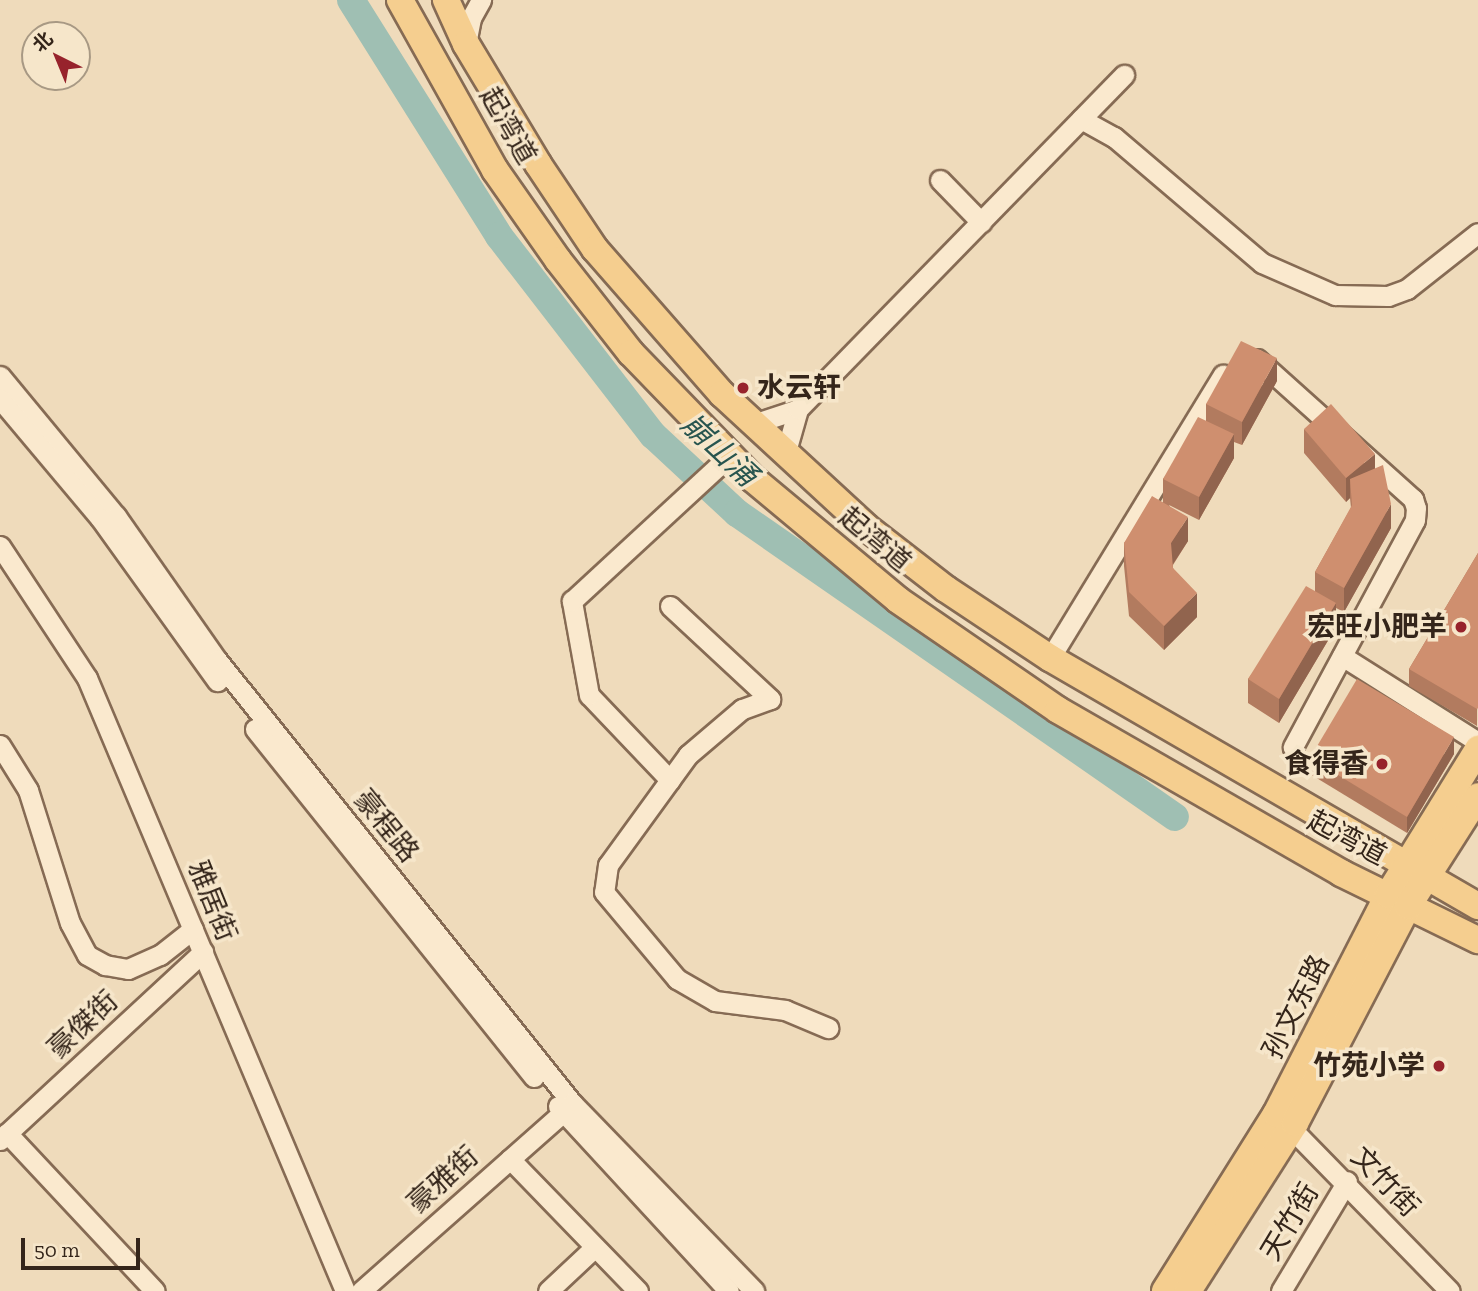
<!DOCTYPE html>
<meta charset="utf-8">
<style>
body{margin:0}
#map{position:relative;width:1478px;height:1291px;overflow:hidden;background:#efdbbb;font-family:"Zilla Slab","Noto Sans SC",serif}
div>[style]{position:absolute}
.river>*{height:28px;margin:-14px;padding:0 14px;transform-origin:14px;border-radius:14px;background:#9fbfb3}
.roads{filter:drop-shadow(2px 0 #866b54) drop-shadow(-2px 0 #866b54) drop-shadow(0 2px #866b54) drop-shadow(0 -2px #866b54)}
.minor>*{height:19px;margin:-9.5px;padding:0 9.5px;transform-origin:9.5px;border-radius:9.5px;background:#fae9ce}
.major>*{height:26px;margin:-13px;padding:0 13px;transform-origin:13px;border-radius:13px;background:#f5ce8f}
.wall>*{inset:0;background:#b27b5f}
.shaded-wall>*{inset:0;background:#91644e}
.building>*{inset:0;background:#cf8f6f}
.dots>*{width:19px;height:19px;translate:-50% -50%;box-sizing:border-box;border:4px solid #f6e6ca;border-radius:50%}
span{translate:-50% -50%;white-space:nowrap;text-align:center;line-height:1.15;-webkit-text-stroke:7px #f6e6ca;paint-order:stroke}
.street-label{font-size:28px;color:#34251a}
.poi-label{font-size:28px;color:#34251a;font-weight:700}
.left{translate:0 -50%;text-align:left}
.right{translate:-100% -50%;text-align:right}
.water-label{font-size:30px;color:#28554f;font-style:italic}
.north{position:absolute;left:21px;top:21px;width:70px;height:70px;box-sizing:border-box;background:#f6e6ca;border:2px solid #a89984;border-radius:50%;rotate:317deg;font-size:19px;font-weight:700;line-height:28px;text-align:center;color:#34251a}
.north::after{content:'';display:block;margin:auto;width:24px;height:32px;background:#97232c;clip-path:polygon(50% 0,100% 100%,50% 72%,0 100%)}
.scale{position:absolute;left:21px;top:1238px;width:119px;height:32px;box-sizing:border-box;border:4px solid #34251a;border-top:0;padding-left:9px;font-size:21px;line-height:24px;white-space:nowrap;color:#34251a;-webkit-text-stroke:5px #f6e6ca;paint-order:stroke}
</style>
<div id="map">
<div class="river">
<i style="left:351px;top:0;width:279px;rotate:57.9deg"></i>
<i style="left:499px;top:236px;width:252px;rotate:52.3deg"></i>
<i style="left:653px;top:435px;width:115px;rotate:42.9deg"></i>
<i style="left:737px;top:513px;width:533px;rotate:34.76deg"></i>
</div>
<div class="roads">
<div class="minor">
<i style="left:466px;top:44px;width:26px;rotate:-79deg"></i>
<i style="left:471px;top:18px;width:21px;rotate:-61deg"></i>
<i style="left:1081px;top:119px;width:38px;rotate:29deg"></i>
<i style="left:1114px;top:137px;width:194px;rotate:40.4deg"></i>
<i style="left:1262px;top:263px;width:80px;rotate:23.7deg"></i>
<i style="left:1335px;top:295px;width:53px;rotate:1.1deg"></i>
<i style="left:1388px;top:296px;width:20px;rotate:-20deg"></i>
<i style="left:1407px;top:289px;width:90px;rotate:-38.3deg"></i>
<i style="left:940px;top:180px;width:59px;rotate:45.7deg"></i>
<i style="left:1257px;top:359px;width:210px;rotate:41.9deg"></i>
<i style="left:1413px;top:499px;width:9px;rotate:72deg"></i>
<i style="left:1416px;top:508px;width:12px;rotate:95deg"></i>
<i style="left:1415px;top:520px;width:258px;rotate:118.3deg"></i>
<i style="left:0;top:376px;width:182px;rotate:50.4deg"></i>
<i style="left:116px;top:516px;width:176px;rotate:55deg"></i>
<i style="left:217px;top:660px;width:568px;rotate:51.29deg"></i>
<i style="left:572px;top:1103px;width:262px;rotate:45.9deg"></i>
<i style="left:0;top:399px;width:155px;rotate:50deg"></i>
<i style="left:100px;top:518px;width:201px;rotate:54.3deg"></i>
<i style="left:753px;top:424px;width:47px;rotate:-18.4deg"></i>
<i style="left:785px;top:455px;width:48px;rotate:-74.2deg"></i>
<i style="left:798px;top:409px;width:467px;rotate:-45.7deg"></i>
<i style="left:0;top:546px;width:158px;rotate:56.6deg"></i>
<i style="left:87px;top:678px;width:665px;rotate:67.17deg"></i>
<i style="left:670px;top:606px;width:137px;rotate:42.9deg"></i>
<i style="left:770px;top:699px;width:30px;rotate:160deg"></i>
<i style="left:742px;top:709px;width:71px;rotate:139.6deg"></i>
<i style="left:688px;top:755px;width:136px;rotate:126deg"></i>
<i style="left:608px;top:865px;width:27px;rotate:98deg"></i>
<i style="left:604px;top:892px;width:114px;rotate:50deg"></i>
<i style="left:677px;top:979px;width:44px;rotate:30.1deg"></i>
<i style="left:715px;top:1001px;width:71px;rotate:7.3deg"></i>
<i style="left:785px;top:1010px;width:47px;rotate:22.7deg"></i>
<i style="left:1342px;top:656px;width:161px;rotate:32.3deg"></i>
<i style="left:1050px;top:658px;width:332px;rotate:-58.6deg"></i>
<i style="left:255px;top:729px;width:446px;rotate:51.3deg"></i>
<i style="left:0;top:745px;width:53px;rotate:58.1deg"></i>
<i style="left:28px;top:790px;width:139px;rotate:72.5deg"></i>
<i style="left:70px;top:923px;width:36px;rotate:62deg"></i>
<i style="left:87px;top:955px;width:21px;rotate:29deg"></i>
<i style="left:105px;top:965px;width:23px;rotate:10deg"></i>
<i style="left:128px;top:969px;width:35px;rotate:-24deg"></i>
<i style="left:160px;top:955px;width:42px;rotate:-38.2deg"></i>
<i style="left:670px;top:780px;width:117px;rotate:-133.6deg"></i>
<i style="left:589px;top:695px;width:96px;rotate:-100.3deg"></i>
<i style="left:572px;top:601px;width:215px;rotate:-42.7deg"></i>
<i style="left:558px;top:1106px;width:252px;rotate:47.3deg"></i>
<i style="left:1282px;top:1119px;width:240px;rotate:45.7deg"></i>
<i style="left:7px;top:1133px;width:216px;rotate:46.9deg"></i>
<i style="left:0;top:1140px;width:277px;rotate:-42.8deg"></i>
<i style="left:510px;top:1159px;width:184px;rotate:45.9deg"></i>
<i style="left:361px;top:1291px;width:270px;rotate:-41.5deg"></i>
<i style="left:548px;top:1291px;width:64px;rotate:-43.1deg"></i>
<i style="left:1281px;top:1291px;width:128px;rotate:-59deg"></i>
</div>
<div class="major">
<i style="left:400px;top:0;width:195px;rotate:60.8deg"></i>
<i style="left:495px;top:170px;width:110px;rotate:55deg"></i>
<i style="left:558px;top:260px;width:118px;rotate:51.9deg"></i>
<i style="left:631px;top:353px;width:175px;rotate:45.9deg"></i>
<i style="left:753px;top:479px;width:189px;rotate:39.8deg"></i>
<i style="left:898px;top:600px;width:194px;rotate:34.5deg"></i>
<i style="left:1058px;top:710px;width:327px;rotate:29.9deg"></i>
<i style="left:1341px;top:873px;width:153px;rotate:26.1deg"></i>
<i style="left:446px;top:0;width:48px;rotate:65.6deg"></i>
<i style="left:466px;top:44px;width:140px;rotate:59deg"></i>
<i style="left:538px;top:164px;width:102px;rotate:56.2deg"></i>
<i style="left:595px;top:249px;width:193px;rotate:48.8deg"></i>
<i style="left:722px;top:394px;width:196px;rotate:42.7deg"></i>
<i style="left:866px;top:527px;width:101px;rotate:37.8deg"></i>
<i style="left:946px;top:589px;width:125px;rotate:33.6deg"></i>
<i style="left:1050px;top:658px;width:495px;rotate:30.1deg"></i>
<i style="left:1165px;top:1291px;width:209px;rotate:-57.9deg"></i>
<i style="left:1276px;top:1114px;width:246px;rotate:-62.9deg"></i>
<i style="left:1388px;top:895px;width:172px;rotate:-58.3deg"></i>
<i style="left:1188px;top:1291px;width:199px;rotate:-57.5deg"></i>
<i style="left:1295px;top:1123px;width:245px;rotate:-62.5deg"></i>
<i style="left:1408px;top:906px;width:130px;rotate:-57.5deg"></i>
</div>
</div>
<div class="wall">
<i style="clip-path:polygon(1277px 381px,1242px 445px,1234px 442px,1234px 458px,1199px 520px,1169px 505px,1188px 541px,1173px 565px,1173px 568px,1197px 617px,1164px 650px,1129px 616px,1124px 566px,1124px 543px,1163px 502px,1163px 479px,1206px 421px,1206px 404px)"></i>
<i style="clip-path:polygon(1304px 429px,1375px 469px,1391px 528px,1344px 612px,1336px 608px,1336px 627px,1279px 723px,1248px 703px,1248px 679px,1315px 591px,1315px 572px,1351px 508px,1350px 498px,1346px 502px,1304px 453px)"></i>
<i style="clip-path:polygon(1478px 553px,1477px 726px,1409px 686px,1409px 669px)"></i>
<i style="clip-path:polygon(1454px 754px,1407px 833px,1310px 774px,1310px 758px)"></i>
</div>
<div class="shaded-wall">
<i style="clip-path:polygon(1277px 358px,1277px 381px,1242px 445px,1242px 422px)"></i>
<i style="clip-path:polygon(1234px 434px,1234px 458px,1199px 520px,1199px 497px)"></i>
<i style="clip-path:polygon(1375px 454px,1375px 478px,1350px 479px,1350px 498px,1346px 502px,1346px 478px)"></i>
<i style="clip-path:polygon(1391px 504px,1391px 528px,1344px 612px,1344px 588px)"></i>
<i style="clip-path:polygon(1188px 517px,1188px 541px,1171px 567px,1171px 543px)"></i>
<i style="clip-path:polygon(1197px 593px,1197px 617px,1164px 650px,1164px 626px)"></i>
<i style="clip-path:polygon(1336px 603px,1336px 627px,1279px 723px,1279px 699px)"></i>
<i style="clip-path:polygon(1454px 737px,1454px 754px,1407px 833px,1407px 817px)"></i>
</div>
<div class="building">
<i style="clip-path:polygon(1241px 341px,1277px 358px,1242px 422px,1206px 404px)"></i>
<i style="clip-path:polygon(1331px 404px,1375px 454px,1346px 478px,1304px 429px)"></i>
<i style="clip-path:polygon(1198px 417px,1234px 434px,1199px 497px,1163px 479px)"></i>
<i style="clip-path:polygon(1383px 465px,1391px 504px,1344px 588px,1315px 572px,1352px 505px,1350px 479px)"></i>
<i style="clip-path:polygon(1152px 496px,1188px 517px,1171px 543px,1173px 568px,1197px 593px,1164px 626px,1129px 592px,1124px 543px)"></i>
<i style="clip-path:polygon(1478px 553px,1478px 708px,1477px 709px,1409px 669px)"></i>
<i style="clip-path:polygon(1306px 586px,1336px 603px,1279px 699px,1248px 679px)"></i>
<i style="clip-path:polygon(1357px 679px,1454px 737px,1407px 817px,1310px 758px)"></i>
</div>
<div class="dots">
<i style="left:743px;top:388px;background:#97232c"></i>
<i style="left:1461px;top:627px;background:#97232c"></i>
<i style="left:1382px;top:764px;background:#97232c"></i>
<i style="left:1439px;top:1066px;background:#97232c"></i>
</div>
<div class="street-label">
<span style="left:508px;top:126px;rotate:60deg">起湾道</span>
<span style="left:875px;top:540px;rotate:40deg">起湾道</span>
<span style="left:386px;top:826px;rotate:51deg">豪程路</span>
<span style="left:1347px;top:838px;rotate:28deg">起湾道</span>
<span style="left:212px;top:901px;rotate:68deg">雅居街</span>
<span style="left:1296px;top:1007px;rotate:-63deg">孙文东路</span>
<span style="left:83px;top:1025px;rotate:-43deg">豪傑街</span>
<span style="left:443px;top:1180px;rotate:-42deg">豪雅街</span>
<span style="left:1385px;top:1182px;rotate:46deg">文竹街</span>
<span style="left:1290px;top:1222px;rotate:-59deg">天竹街</span>
</div>
<div class="poi-label">
<span class="left" style="left:757px;top:388px">水云轩</span>
<span class="right" style="left:1447px;top:627px">宏旺小肥羊</span>
<span class="right" style="left:1368px;top:764px">食得香</span>
<span class="right" style="left:1425px;top:1066px">竹苑小学</span>
</div>
<div class="water-label">
<span style="left:719px;top:450px;rotate:43deg">崩山涌</span>
</div>
<div class="north">北</div>
<div class="scale">50 m</div>
</div>
